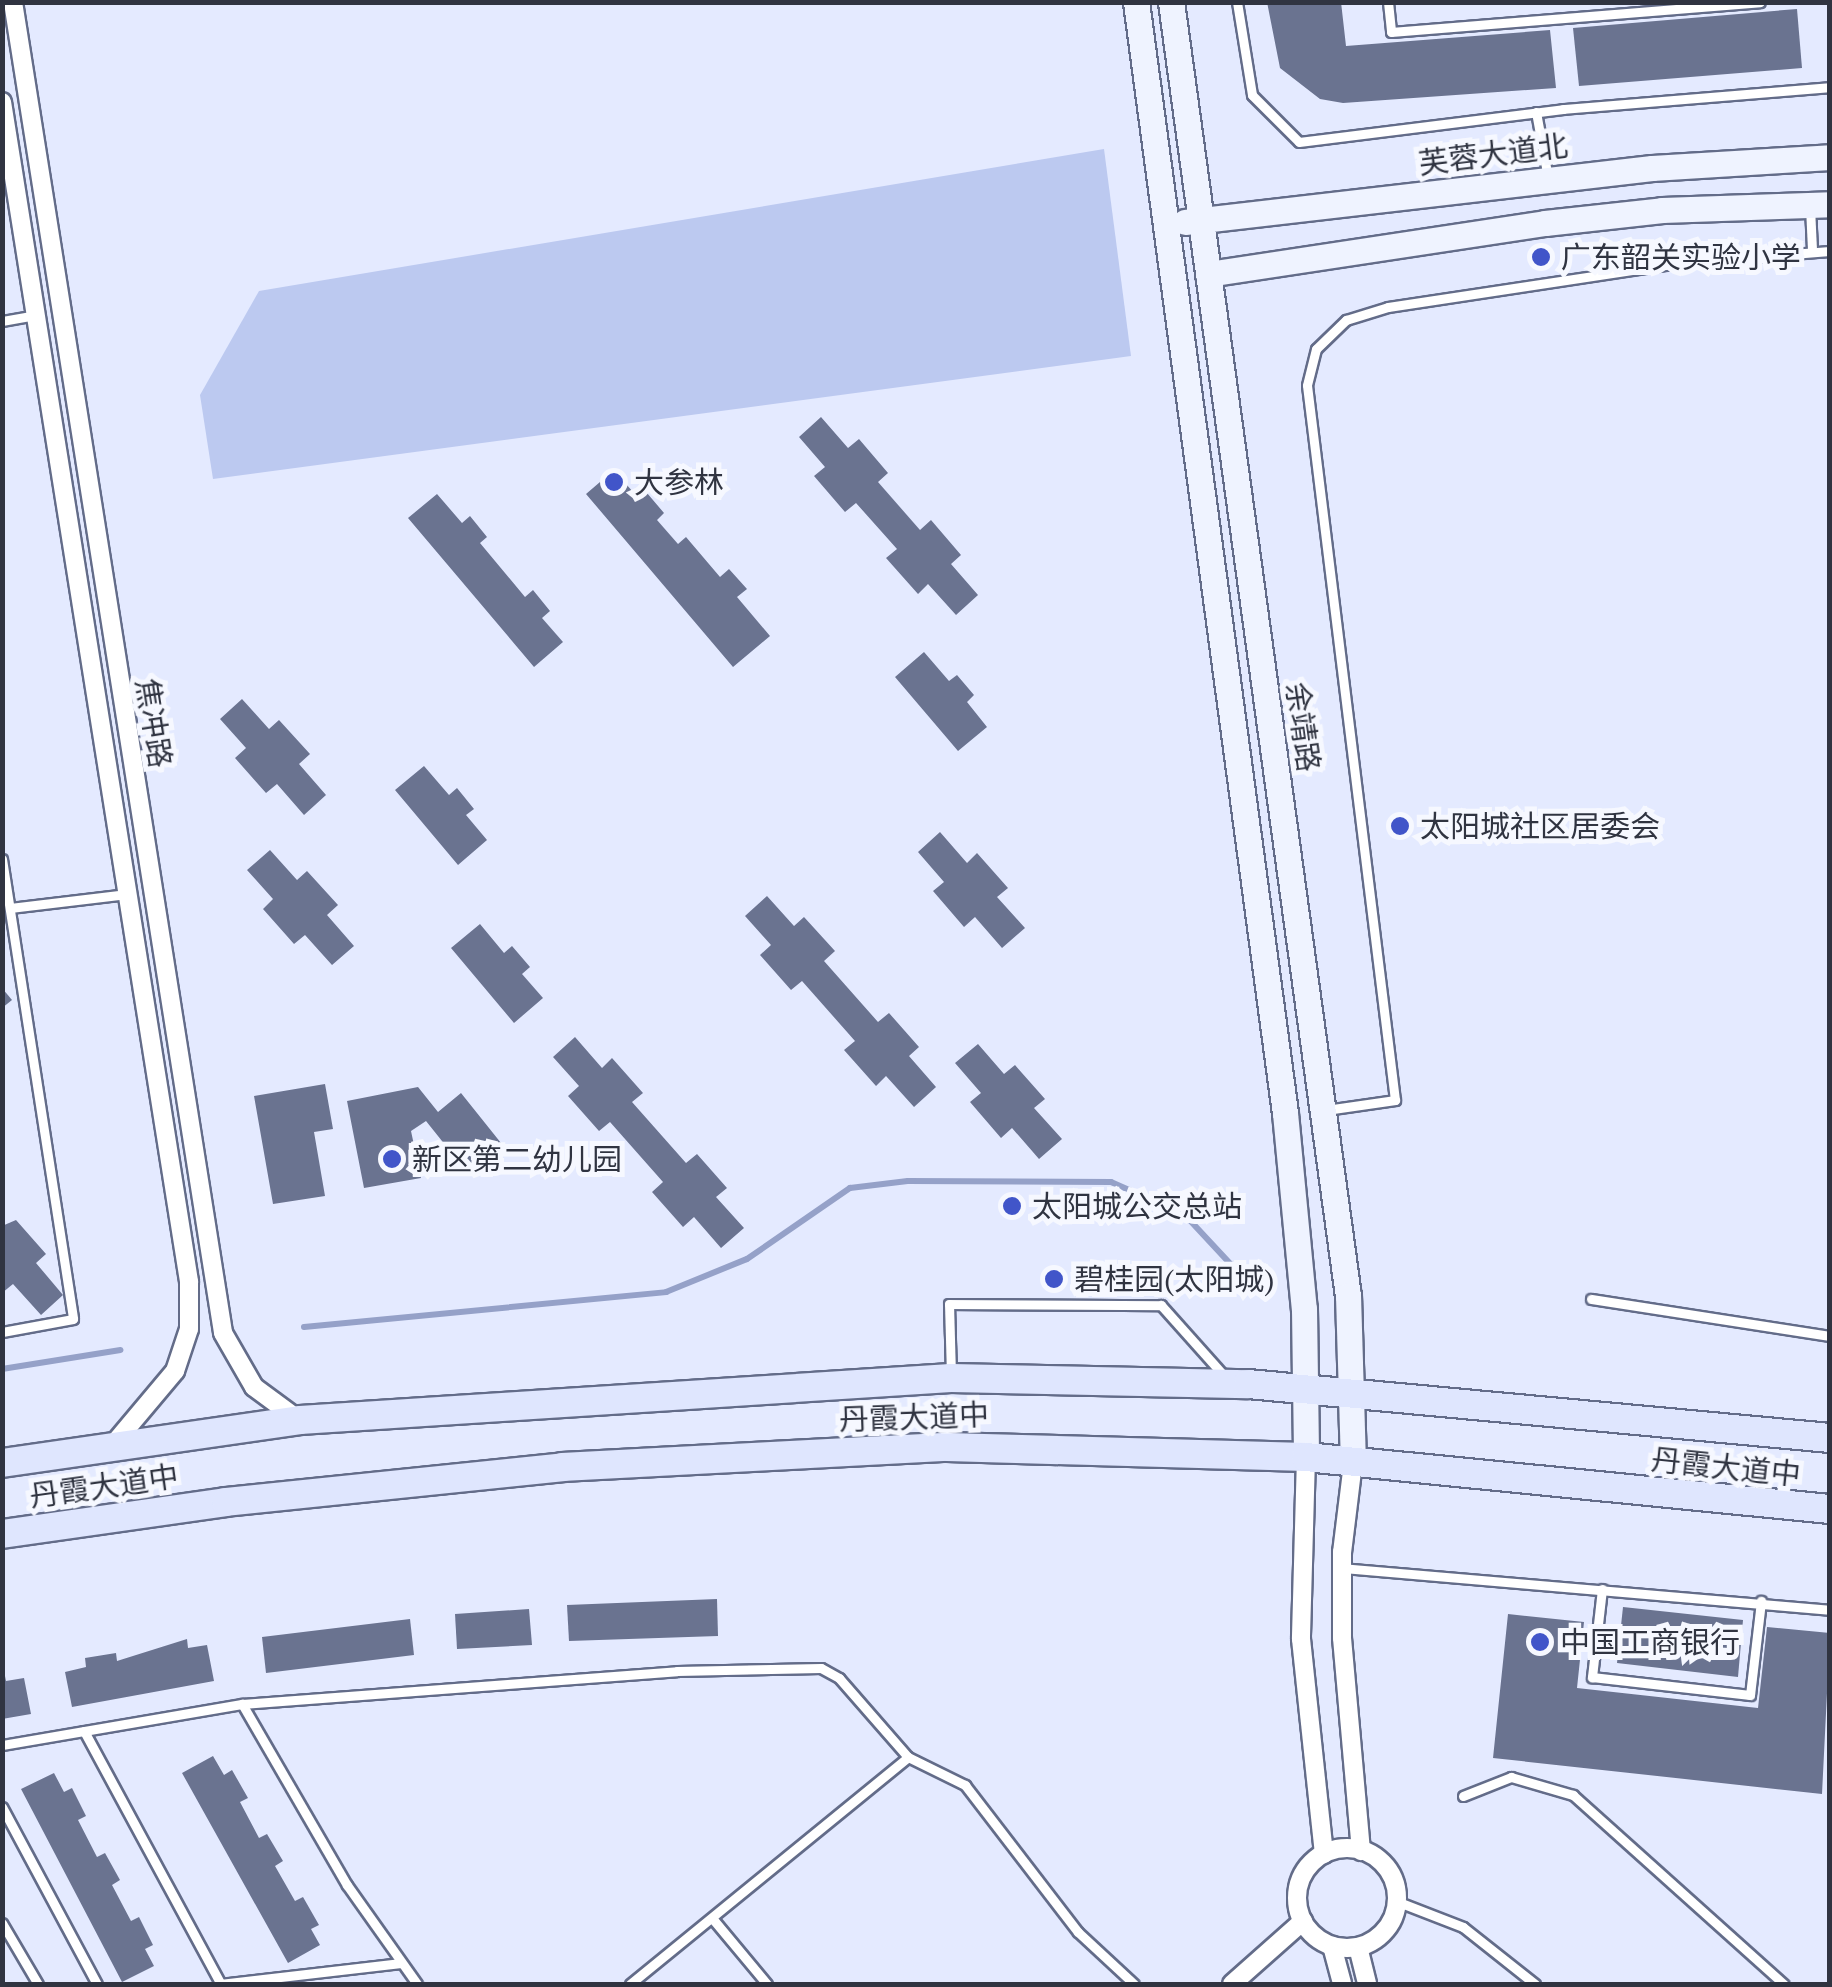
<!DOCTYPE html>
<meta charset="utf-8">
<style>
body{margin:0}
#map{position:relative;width:1832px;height:1987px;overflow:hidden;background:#e4eaff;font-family:"PT Serif","Noto Sans SC",serif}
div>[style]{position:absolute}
.green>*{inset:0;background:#bcc9f0}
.stream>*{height:6px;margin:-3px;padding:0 3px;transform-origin:3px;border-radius:3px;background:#95a1c8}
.building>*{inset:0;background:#6a7390}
.roads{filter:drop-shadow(2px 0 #636c89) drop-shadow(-2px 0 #636c89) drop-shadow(0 2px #636c89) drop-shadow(0 -2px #636c89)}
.service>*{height:9px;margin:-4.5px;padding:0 4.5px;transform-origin:4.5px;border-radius:4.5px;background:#fff}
.minor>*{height:18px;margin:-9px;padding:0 9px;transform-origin:9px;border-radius:9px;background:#fff}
.minor>.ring{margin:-9px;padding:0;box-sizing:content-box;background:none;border:18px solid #fff;border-radius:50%}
.secondary>*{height:25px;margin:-12.5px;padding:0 12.5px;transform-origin:12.5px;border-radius:12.5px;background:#eff3ff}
.primary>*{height:28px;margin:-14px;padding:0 14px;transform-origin:14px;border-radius:14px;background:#dfe6fe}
.dots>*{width:28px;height:28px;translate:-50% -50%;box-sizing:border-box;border:5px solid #f6f8ff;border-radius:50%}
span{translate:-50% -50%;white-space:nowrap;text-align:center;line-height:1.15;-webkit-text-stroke:10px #f6f8ff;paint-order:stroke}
.street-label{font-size:30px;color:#303441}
.poi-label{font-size:30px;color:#303441}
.left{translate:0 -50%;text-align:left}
.frame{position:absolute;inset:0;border:5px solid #303441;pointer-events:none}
</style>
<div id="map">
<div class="green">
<i style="clip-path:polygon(1104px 149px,1131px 356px,213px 479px,200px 395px,259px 291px)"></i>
</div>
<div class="stream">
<i style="left:304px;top:1327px;width:364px;rotate:-5.5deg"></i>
<i style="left:666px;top:1292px;width:87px;rotate:-22.2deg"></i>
<i style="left:747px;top:1259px;width:125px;rotate:-34.6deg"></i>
<i style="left:850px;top:1188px;width:58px;rotate:-6.9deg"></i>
<i style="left:908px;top:1181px;width:203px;rotate:0.3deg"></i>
<i style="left:1111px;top:1182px;width:80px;rotate:23.7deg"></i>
<i style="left:1184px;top:1214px;width:78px;rotate:47.1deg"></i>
<i style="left:2px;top:1369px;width:120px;rotate:-9.1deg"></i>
</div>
<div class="building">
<i style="clip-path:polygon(1267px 2px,1341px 2px,1346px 46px,1550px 30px,1556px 88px,1343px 103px,1320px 99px,1280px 68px)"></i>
<i style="clip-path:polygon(1797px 9px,1802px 68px,1579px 86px,1573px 28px)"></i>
<i style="clip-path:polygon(821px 417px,848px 448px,859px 439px,888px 473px,878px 482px,920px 530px,931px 520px,961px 555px,951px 564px,978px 595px,956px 615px,928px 584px,918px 594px,886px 558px,897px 549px,856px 503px,845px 512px,814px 476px,825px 467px,799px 437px)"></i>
<i style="clip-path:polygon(614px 470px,639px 499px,647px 493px,664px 513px,657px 520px,678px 544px,686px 537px,720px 577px,729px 569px,747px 589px,737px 597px,770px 636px,733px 667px,586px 494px)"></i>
<i style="clip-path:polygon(437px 494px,462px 523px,470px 516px,487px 537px,480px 543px,525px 597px,533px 590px,550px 611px,542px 618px,563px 642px,534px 667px,408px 518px)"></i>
<i style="clip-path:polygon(924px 652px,949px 681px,957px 675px,974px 695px,967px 702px,987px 727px,958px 751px,895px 677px)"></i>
<i style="clip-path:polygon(242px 699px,269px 729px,279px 720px,310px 754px,299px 764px,326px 795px,304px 815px,277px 784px,266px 793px,235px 758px,246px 748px,220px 719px)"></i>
<i style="clip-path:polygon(424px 766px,449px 795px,457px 788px,474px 809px,466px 815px,487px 840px,458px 865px,395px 790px)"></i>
<i style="clip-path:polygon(940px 832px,967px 863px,977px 853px,1008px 888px,997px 897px,1025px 928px,1002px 948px,975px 917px,964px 927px,933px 891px,944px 882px,918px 852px)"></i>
<i style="clip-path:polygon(270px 850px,297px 880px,307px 871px,338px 905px,327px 915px,354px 946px,332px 965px,305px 935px,294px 944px,263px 909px,273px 899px,247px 870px)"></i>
<i style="clip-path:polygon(767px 896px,794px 926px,804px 917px,835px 951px,824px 961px,878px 1022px,889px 1013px,919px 1047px,909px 1056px,936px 1087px,914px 1107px,886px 1076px,876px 1086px,844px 1050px,855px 1041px,802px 981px,791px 990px,760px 955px,771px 945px,745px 916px)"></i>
<i style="clip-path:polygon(480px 924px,504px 953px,512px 946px,530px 967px,522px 974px,543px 998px,514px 1023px,451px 948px)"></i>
<i style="clip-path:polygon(2px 988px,12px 1000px,2px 1008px)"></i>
<i style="clip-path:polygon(575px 1037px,602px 1068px,612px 1058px,643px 1093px,632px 1102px,686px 1163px,697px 1154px,727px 1188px,716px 1197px,744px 1228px,721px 1248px,694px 1217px,683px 1227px,652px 1192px,663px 1182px,610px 1122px,599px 1131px,568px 1096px,579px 1086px,553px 1057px)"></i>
<i style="clip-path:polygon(978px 1044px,1004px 1074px,1015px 1065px,1045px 1099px,1034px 1108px,1062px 1139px,1039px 1159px,1012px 1128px,1001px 1138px,970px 1102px,981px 1093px,955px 1063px)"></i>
<i style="clip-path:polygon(325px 1084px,333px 1129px,314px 1132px,325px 1196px,273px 1204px,254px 1096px)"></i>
<i style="clip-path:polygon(418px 1087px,438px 1112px,461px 1093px,501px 1143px,466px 1171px,426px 1121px,411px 1131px,421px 1178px,364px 1188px,347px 1101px)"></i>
<i style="clip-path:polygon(16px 1220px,46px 1254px,36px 1263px,63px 1295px,41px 1315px,13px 1284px,2px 1293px,2px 1226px)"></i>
<i style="clip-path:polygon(717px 1599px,718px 1636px,569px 1641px,567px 1605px)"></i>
<i style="clip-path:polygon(1623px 1607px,1743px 1620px,1738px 1677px,1617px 1663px)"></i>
<i style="clip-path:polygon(529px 1609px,532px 1645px,457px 1649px,455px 1614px)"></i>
<i style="clip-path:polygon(1508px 1614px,1584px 1622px,1577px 1688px,1758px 1708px,1767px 1627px,1830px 1633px,1822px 1794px,1493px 1758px)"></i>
<i style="clip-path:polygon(410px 1619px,414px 1655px,266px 1673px,262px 1637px)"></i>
<i style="clip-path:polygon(187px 1639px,188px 1648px,207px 1645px,214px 1681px,72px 1707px,65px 1672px,86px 1667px,85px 1658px,116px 1653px,117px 1661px)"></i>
<i style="clip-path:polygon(4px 1671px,6px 1681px,24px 1678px,31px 1714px,2px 1719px)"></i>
<i style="clip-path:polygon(213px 1756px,224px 1775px,232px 1770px,248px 1798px,240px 1802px,259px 1838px,267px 1834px,283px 1861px,275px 1866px,295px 1901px,303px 1897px,319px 1925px,311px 1929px,320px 1945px,288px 1963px,182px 1773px)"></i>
<i style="clip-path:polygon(54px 1773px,64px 1792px,72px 1788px,86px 1816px,78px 1820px,97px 1857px,105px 1853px,120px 1880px,112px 1885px,131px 1921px,139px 1917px,153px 1945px,145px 1949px,154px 1966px,122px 1982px,21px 1789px)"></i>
</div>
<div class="roads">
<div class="service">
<i style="left:1237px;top:2px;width:94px;rotate:80.8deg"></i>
<i style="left:1252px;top:95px;width:66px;rotate:45deg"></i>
<i style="left:1299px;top:142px;width:266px;rotate:-7.1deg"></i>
<i style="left:1563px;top:109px;width:268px;rotate:-4.7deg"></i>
<i style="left:1388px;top:2px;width:30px;rotate:84deg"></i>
<i style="left:1391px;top:32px;width:370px;rotate:-4.6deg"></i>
<i style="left:1536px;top:112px;width:67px;rotate:79.7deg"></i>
<i style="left:1810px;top:207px;width:43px;rotate:87.3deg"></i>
<i style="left:2px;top:321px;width:35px;rotate:-10deg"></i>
<i style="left:2px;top:859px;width:465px;rotate:81.2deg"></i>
<i style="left:73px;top:1319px;width:72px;rotate:169.6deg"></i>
<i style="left:10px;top:908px;width:118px;rotate:-6.8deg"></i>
<i style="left:1326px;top:1110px;width:70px;rotate:-8.2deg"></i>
<i style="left:1395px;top:1100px;width:720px;rotate:-97.02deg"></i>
<i style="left:1307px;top:385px;width:37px;rotate:-76deg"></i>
<i style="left:1316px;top:349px;width:42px;rotate:-44deg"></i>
<i style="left:1346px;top:320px;width:44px;rotate:-17.2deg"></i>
<i style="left:1388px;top:307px;width:295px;rotate:-8.6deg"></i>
<i style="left:1680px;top:263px;width:150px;rotate:-4.6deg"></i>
<i style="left:1591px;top:1299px;width:242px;rotate:8.8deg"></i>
<i style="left:951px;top:1375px;width:71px;rotate:-91.6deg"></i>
<i style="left:949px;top:1304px;width:212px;rotate:0.3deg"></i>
<i style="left:1161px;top:1305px;width:98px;rotate:48.3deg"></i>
<i style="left:1342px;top:1568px;width:490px;rotate:4.9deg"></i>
<i style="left:1602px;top:1589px;width:89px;rotate:96.5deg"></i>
<i style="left:1592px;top:1677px;width:159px;rotate:6.5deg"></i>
<i style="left:1750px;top:1695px;width:95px;rotate:-83.3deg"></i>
<i style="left:242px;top:1704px;width:209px;rotate:59.9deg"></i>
<i style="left:347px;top:1885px;width:121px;rotate:54.7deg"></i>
<i style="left:84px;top:1731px;width:288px;rotate:61.6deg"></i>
<i style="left:2px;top:1745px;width:243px;rotate:-9.7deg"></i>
<i style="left:242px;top:1704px;width:436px;rotate:-4.3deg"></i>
<i style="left:677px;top:1671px;width:144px;rotate:-1.2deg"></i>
<i style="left:821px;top:1668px;width:21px;rotate:29deg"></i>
<i style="left:839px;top:1678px;width:105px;rotate:48.9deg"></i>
<i style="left:908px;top:1757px;width:64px;rotate:26.2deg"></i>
<i style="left:965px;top:1785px;width:185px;rotate:52.5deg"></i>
<i style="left:1078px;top:1932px;width:76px;rotate:42.9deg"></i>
<i style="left:1463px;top:1796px;width:52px;rotate:-21.6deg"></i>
<i style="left:1511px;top:1777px;width:65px;rotate:16.2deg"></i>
<i style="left:1573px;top:1795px;width:283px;rotate:41.9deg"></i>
<i style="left:2px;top:1807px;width:201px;rotate:61.8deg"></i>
<i style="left:1396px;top:1901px;width:72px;rotate:21.2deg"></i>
<i style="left:1463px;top:1927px;width:92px;rotate:38.4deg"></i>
<i style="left:712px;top:1918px;width:86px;rotate:50.2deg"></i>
<i style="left:2px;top:1923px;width:71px;rotate:59.5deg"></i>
<i style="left:220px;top:1984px;width:182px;rotate:-6.6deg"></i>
<i style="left:630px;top:1984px;width:359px;rotate:-39.2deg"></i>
</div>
<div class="minor">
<i style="left:13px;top:2px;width:1347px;rotate:81.03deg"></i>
<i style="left:223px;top:1333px;width:62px;rotate:60.1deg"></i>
<i style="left:254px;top:1387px;width:56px;rotate:36.3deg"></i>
<i style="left:2px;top:102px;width:1195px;rotate:80.99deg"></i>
<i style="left:189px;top:1282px;width:47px;rotate:90deg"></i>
<i style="left:189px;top:1329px;width:44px;rotate:108.4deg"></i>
<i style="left:175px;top:1371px;width:97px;rotate:130deg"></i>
<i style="left:1306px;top:1457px;width:182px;rotate:91.6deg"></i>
<i style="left:1301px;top:1639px;width:216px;rotate:83.9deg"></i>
<i style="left:1353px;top:1463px;width:90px;rotate:97deg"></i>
<i style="left:1342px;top:1552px;width:86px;rotate:90deg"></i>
<i style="left:1342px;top:1638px;width:214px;rotate:84.9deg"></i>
<i class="ring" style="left:1297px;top:1848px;width:82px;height:82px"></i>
<i style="left:1332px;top:1946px;width:39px;rotate:75deg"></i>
<i style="left:1358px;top:1947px;width:38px;rotate:76deg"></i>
<i style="left:1232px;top:1984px;width:95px;rotate:-41.6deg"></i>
</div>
<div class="secondary">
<i style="left:1136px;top:2px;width:1121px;rotate:82.36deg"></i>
<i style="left:1285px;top:1113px;width:197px;rotate:84.5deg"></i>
<i style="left:1304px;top:1309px;width:148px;rotate:89.2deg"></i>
<i style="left:1171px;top:2px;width:1305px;rotate:82.21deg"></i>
<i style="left:1348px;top:1295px;width:168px;rotate:88.3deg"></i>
<i style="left:1185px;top:222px;width:470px;rotate:-6.6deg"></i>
<i style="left:1652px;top:168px;width:178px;rotate:-3.5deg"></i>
<i style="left:1208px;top:274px;width:341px;rotate:-8.6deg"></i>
<i style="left:1545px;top:223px;width:118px;rotate:-6.3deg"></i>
<i style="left:1662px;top:210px;width:168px;rotate:-2deg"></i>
</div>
<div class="primary">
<i style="left:2px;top:1463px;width:301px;rotate:-8.2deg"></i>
<i style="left:300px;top:1420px;width:652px;rotate:-3.69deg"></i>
<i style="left:951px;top:1378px;width:297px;rotate:1.2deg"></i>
<i style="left:1248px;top:1384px;width:584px;rotate:5.3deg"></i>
<i style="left:2px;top:1534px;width:226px;rotate:-8.1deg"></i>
<i style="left:226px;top:1502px;width:338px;rotate:-5.9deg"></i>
<i style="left:562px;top:1467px;width:386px;rotate:-3deg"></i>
<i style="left:947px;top:1447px;width:359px;rotate:1.6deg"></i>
<i style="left:1306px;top:1457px;width:527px;rotate:5.67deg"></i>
</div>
</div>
<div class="dots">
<i style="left:1541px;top:257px;background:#4155c9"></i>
<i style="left:614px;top:482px;background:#4155c9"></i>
<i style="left:1400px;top:826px;background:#4155c9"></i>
<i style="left:392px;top:1159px;background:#4155c9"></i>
<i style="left:1012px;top:1206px;background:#4155c9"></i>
<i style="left:1054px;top:1279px;background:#4155c9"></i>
<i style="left:1540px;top:1642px;background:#4155c9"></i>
</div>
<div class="street-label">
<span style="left:1493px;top:154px;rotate:-7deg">芙蓉大道北</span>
<span style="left:154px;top:723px;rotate:81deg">焦冲路</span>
<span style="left:1303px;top:727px;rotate:82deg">余靖路</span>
<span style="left:914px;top:1417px;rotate:-2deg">丹霞大道中</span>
<span style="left:1726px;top:1467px;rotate:6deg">丹霞大道中</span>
<span style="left:104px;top:1486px;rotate:-8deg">丹霞大道中</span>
</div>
<div class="poi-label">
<span class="left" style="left:1561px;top:257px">广东韶关实验小学</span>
<span class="left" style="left:634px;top:482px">大参林</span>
<span class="left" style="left:1420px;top:826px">太阳城社区居委会</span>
<span class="left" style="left:412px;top:1159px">新区第二幼儿园</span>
<span class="left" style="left:1032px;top:1206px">太阳城公交总站</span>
<span class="left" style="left:1074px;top:1279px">碧桂园(太阳城)</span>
<span class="left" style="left:1560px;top:1642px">中国工商银行</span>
</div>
<div class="frame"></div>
</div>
